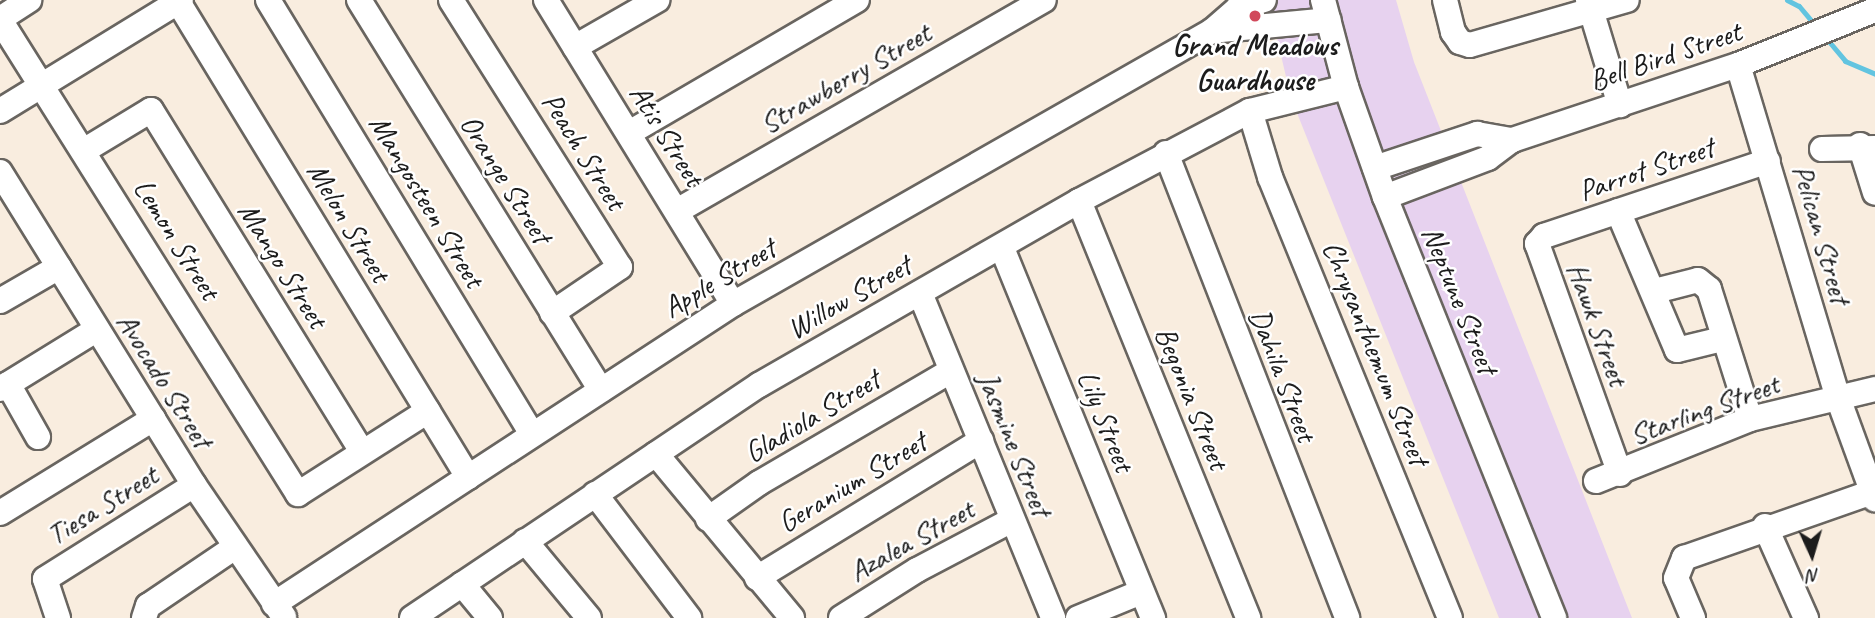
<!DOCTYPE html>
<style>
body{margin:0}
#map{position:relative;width:1875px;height:618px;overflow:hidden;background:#f9eddf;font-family:Caveat,sans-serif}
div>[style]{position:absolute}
.built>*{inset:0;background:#e7d2ef}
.stream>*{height:5px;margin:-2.5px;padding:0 2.5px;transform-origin:2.5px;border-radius:2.5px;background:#62c4e0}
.roads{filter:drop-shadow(2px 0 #696560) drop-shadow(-2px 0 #696560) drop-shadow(0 2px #696560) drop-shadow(0 -2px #696560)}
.minor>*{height:24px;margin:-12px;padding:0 12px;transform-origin:12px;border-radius:12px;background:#fff}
.dots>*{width:19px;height:19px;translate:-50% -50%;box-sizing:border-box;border:4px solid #fff;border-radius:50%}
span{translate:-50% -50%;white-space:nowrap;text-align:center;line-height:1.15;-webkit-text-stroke:5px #fff;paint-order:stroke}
.poi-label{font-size:30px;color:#1c1c1c;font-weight:700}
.street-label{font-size:30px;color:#1c1c1c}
.north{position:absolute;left:1777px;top:520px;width:70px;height:70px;-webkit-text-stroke:5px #fff;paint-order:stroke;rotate:176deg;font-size:19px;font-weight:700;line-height:28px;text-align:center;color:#1c1c1c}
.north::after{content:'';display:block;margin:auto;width:24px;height:32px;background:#1c1c1c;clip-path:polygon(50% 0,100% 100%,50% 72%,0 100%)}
</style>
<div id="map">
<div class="built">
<i style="clip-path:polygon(1268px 0,1396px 0,1414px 62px,1632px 618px,1499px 618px,1291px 98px)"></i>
</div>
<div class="stream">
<i style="left:1787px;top:0;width:13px;rotate:27deg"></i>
<i style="left:1799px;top:6px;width:25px;rotate:50deg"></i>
<i style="left:1826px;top:38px;width:30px;rotate:50deg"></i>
<i style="left:1845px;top:61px;width:33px;rotate:23deg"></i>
</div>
<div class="roads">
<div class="minor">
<i style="left:177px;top:0;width:559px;rotate:58.61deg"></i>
<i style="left:268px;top:0;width:508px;rotate:58.69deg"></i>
<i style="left:359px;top:0;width:459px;rotate:58.2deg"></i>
<i style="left:451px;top:0;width:316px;rotate:57.7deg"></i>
<i style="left:620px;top:267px;width:82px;rotate:145.9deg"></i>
<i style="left:546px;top:0;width:357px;rotate:58.4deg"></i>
<i style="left:1323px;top:0;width:90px;rotate:75.2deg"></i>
<i style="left:1346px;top:87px;width:117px;rotate:70.5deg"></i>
<i style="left:1385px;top:197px;width:454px;rotate:68.1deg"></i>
<i style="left:1445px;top:0;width:33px;rotate:76deg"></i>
<i style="left:1453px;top:32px;width:12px;rotate:55deg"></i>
<i style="left:1460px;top:42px;width:10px;rotate:17deg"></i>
<i style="left:1470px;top:45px;width:163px;rotate:-16deg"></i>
<i style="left:1588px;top:0;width:110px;rotate:73.1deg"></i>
<i style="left:0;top:19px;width:35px;rotate:-33deg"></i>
<i style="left:0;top:20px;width:560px;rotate:57.84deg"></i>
<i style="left:298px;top:494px;width:154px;rotate:-32.6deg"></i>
<i style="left:1212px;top:31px;width:117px;rotate:-5.4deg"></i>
<i style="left:575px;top:47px;width:95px;rotate:-29.8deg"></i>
<i style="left:1738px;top:65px;width:348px;rotate:73.3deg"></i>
<i style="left:1838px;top:398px;width:108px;rotate:69.9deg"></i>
<i style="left:0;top:111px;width:212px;rotate:-31.5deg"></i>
<i style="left:1250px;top:111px;width:69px;rotate:73.1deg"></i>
<i style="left:1270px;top:177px;width:476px;rotate:67.8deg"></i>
<i style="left:629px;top:133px;width:264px;rotate:-30.3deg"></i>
<i style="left:1860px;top:145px;width:50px;rotate:72.6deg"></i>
<i style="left:1822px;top:149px;width:53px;rotate:-1.1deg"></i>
<i style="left:85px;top:150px;width:77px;rotate:-31.2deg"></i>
<i style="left:151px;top:110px;width:402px;rotate:58.3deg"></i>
<i style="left:1166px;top:153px;width:499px;rotate:68.7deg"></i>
<i style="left:1375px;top:168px;width:108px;rotate:-18.4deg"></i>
<i style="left:1477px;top:134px;width:36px;rotate:10deg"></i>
<i style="left:0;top:172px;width:368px;rotate:58.2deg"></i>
<i style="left:194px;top:485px;width:160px;rotate:55.7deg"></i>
<i style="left:1385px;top:197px;width:110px;rotate:-20.7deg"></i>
<i style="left:1488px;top:158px;width:30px;rotate:-37deg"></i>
<i style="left:1512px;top:140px;width:238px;rotate:-18.4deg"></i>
<i style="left:1738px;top:65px;width:148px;rotate:-21.9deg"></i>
<i style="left:1079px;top:201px;width:450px;rotate:67.9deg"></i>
<i style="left:677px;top:211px;width:423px;rotate:-29.9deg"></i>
<i style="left:1618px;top:211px;width:151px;rotate:67deg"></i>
<i style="left:1677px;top:350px;width:46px;rotate:-13.7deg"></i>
<i style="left:1002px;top:248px;width:400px;rotate:67.8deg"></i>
<i style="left:1655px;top:291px;width:44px;rotate:-14.3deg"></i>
<i style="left:1698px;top:280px;width:14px;rotate:39deg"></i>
<i style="left:1709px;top:289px;width:136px;rotate:72.5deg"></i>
<i style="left:920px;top:293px;width:351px;rotate:67.7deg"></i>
<i style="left:0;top:301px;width:68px;rotate:-30deg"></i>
<i style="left:8px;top:384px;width:61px;rotate:60.5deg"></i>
<i style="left:0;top:389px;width:113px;rotate:-31.6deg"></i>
<i style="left:656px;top:454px;width:213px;rotate:50.3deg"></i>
<i style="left:1620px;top:474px;width:245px;rotate:-109.8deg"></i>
<i style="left:1537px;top:244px;width:11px;rotate:-49deg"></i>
<i style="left:1544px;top:236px;width:236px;rotate:-18.5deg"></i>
<i style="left:1596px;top:481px;width:166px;rotate:-21.9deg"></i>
<i style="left:1750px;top:419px;width:129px;rotate:-13.5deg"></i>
<i style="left:595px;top:494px;width:156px;rotate:52.8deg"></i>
<i style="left:0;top:513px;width:180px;rotate:-31.6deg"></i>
<i style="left:708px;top:519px;width:62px;rotate:-35.2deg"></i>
<i style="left:759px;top:483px;width:222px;rotate:-30.3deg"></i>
<i style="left:1765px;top:526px;width:101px;rotate:66deg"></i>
<i style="left:525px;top:541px;width:100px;rotate:50.3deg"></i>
<i style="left:757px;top:578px;width:263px;rotate:-31.5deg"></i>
<i style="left:462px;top:584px;width:44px;rotate:50.5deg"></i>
<i style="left:274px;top:604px;width:548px;rotate:-33.17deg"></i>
<i style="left:733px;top:304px;width:551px;rotate:-29.68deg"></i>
<i style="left:1212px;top:31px;width:35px;rotate:-41deg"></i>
<i style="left:1238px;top:8px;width:27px;rotate:-17deg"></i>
<i style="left:58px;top:618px;width:41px;rotate:-108.4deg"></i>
<i style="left:45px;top:579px;width:176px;rotate:-32.2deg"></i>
<i style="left:144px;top:618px;width:13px;rotate:-72deg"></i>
<i style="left:148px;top:606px;width:105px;rotate:-34.1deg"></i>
<i style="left:412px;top:618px;width:418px;rotate:-33.9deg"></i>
<i style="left:759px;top:385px;width:369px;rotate:-29.9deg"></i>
<i style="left:1079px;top:201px;width:193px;rotate:-27.8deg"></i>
<i style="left:1250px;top:111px;width:99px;rotate:-14deg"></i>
<i style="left:841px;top:618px;width:90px;rotate:-32.3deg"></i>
<i style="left:917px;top:570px;width:107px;rotate:-27.8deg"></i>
<i style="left:1078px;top:618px;width:68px;rotate:-22.4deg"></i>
<i style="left:1693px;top:618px;width:43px;rotate:-113deg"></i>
<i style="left:1676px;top:578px;width:22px;rotate:-68deg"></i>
<i style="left:1684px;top:558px;width:202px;rotate:-19.3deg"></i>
</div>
</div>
<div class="dots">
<i style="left:1255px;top:16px;background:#d1495b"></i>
</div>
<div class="poi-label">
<span style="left:1255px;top:62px">Grand Meadows<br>Guardhouse</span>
</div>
<div class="street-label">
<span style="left:1665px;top:56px;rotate:-19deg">Bell Bird Street</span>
<span style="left:845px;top:78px;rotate:-30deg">Strawberry Street</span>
<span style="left:667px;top:135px;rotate:58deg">Atis Street</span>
<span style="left:584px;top:151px;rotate:58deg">Peach Street</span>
<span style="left:1646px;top:169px;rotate:-19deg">Parrot Street</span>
<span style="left:506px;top:179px;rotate:58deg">Orange Street</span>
<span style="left:427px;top:201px;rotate:59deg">Mangosteen Street</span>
<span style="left:349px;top:222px;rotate:59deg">Melon Street</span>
<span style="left:1822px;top:234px;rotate:74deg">Pelican Street</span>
<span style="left:177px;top:239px;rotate:58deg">Lemon Street</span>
<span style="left:283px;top:265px;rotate:58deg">Mango Street</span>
<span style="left:719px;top:278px;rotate:-31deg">Apple Street</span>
<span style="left:849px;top:297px;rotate:-30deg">Willow Street</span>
<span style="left:1460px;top:300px;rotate:68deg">Neptune Street</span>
<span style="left:1598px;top:324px;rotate:70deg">Hawk Street</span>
<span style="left:1376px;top:353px;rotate:68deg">Chrysanthemum Street</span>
<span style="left:1283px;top:375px;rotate:69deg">Dahila Street</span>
<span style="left:165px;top:380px;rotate:58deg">Avocado Street</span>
<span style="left:1192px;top:398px;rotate:68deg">Begonia Street</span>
<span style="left:1704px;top:409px;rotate:-20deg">Starling Street</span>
<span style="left:812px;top:416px;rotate:-31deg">Gladiola Street</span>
<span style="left:1106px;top:421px;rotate:68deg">Lily Street</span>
<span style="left:1015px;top:444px;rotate:68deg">Jasmine Street</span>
<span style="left:852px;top:482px;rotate:-31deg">Geranium Street</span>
<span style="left:102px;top:505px;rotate:-32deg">Tiesa Street</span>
<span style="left:911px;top:540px;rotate:-29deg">Azalea Street</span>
</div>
<div class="north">N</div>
</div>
